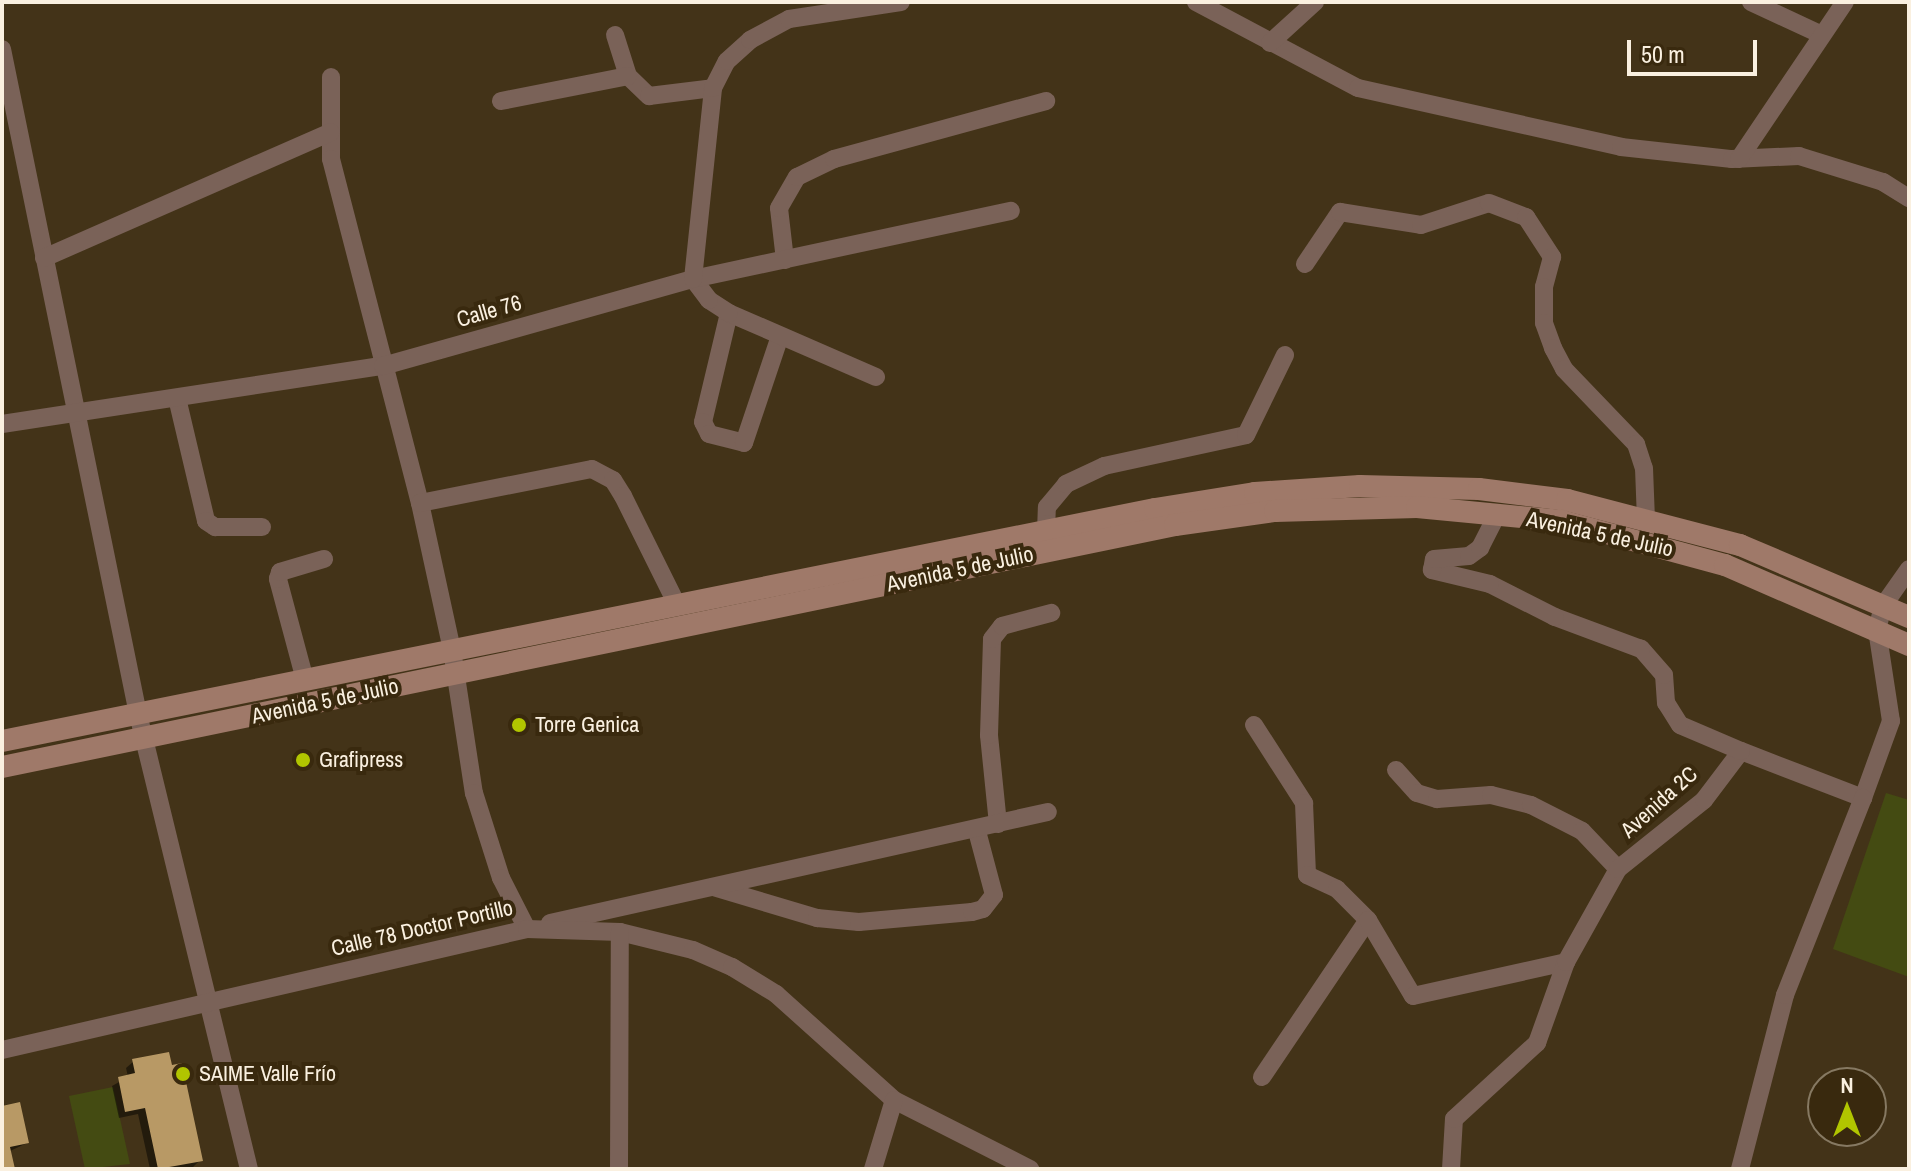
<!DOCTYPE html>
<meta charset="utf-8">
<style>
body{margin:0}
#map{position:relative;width:1911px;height:1171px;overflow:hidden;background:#433318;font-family:"Archivo Narrow",sans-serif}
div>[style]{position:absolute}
.green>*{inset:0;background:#444b12}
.shadow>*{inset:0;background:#0007}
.building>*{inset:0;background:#b89965}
.minor>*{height:18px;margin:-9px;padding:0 9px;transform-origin:9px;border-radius:9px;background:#7a6258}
.secondary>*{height:22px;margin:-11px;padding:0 11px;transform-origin:11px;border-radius:11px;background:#9f7969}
.dots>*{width:22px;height:22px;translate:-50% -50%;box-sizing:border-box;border:4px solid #39290e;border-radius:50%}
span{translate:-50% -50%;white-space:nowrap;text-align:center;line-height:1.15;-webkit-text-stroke:8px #39290e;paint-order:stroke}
.street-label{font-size:22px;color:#faf0e0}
.poi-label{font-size:22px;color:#faf0e0}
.left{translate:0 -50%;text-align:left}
.frame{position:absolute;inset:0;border:4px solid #faf0e0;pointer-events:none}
.north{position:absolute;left:1807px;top:1067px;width:80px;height:80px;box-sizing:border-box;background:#39290e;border:2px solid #867962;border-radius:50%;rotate:0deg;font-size:22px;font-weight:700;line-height:32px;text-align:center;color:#faf0e0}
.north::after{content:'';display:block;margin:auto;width:28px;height:36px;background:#b1c500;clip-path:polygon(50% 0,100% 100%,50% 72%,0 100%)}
.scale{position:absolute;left:1627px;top:40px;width:130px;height:36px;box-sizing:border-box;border:4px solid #faf0e0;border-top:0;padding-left:10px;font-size:24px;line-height:28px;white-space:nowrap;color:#faf0e0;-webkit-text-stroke:6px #39290e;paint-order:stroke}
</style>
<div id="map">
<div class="green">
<i style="clip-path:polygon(1886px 793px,1909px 800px,1909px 977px,1833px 949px)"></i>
<i style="clip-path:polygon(113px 1087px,130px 1164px,85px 1169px,69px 1096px)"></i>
</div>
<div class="shadow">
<i style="clip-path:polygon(134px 1061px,200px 1160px,193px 1167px,150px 1169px,138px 1114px,119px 1118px,112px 1086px,128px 1077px,126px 1068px)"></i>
<i style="clip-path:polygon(2px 1109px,27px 1143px,8px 1152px,12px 1169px,2px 1169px)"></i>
</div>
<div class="building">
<i style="clip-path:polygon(169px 1052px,172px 1065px,182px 1063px,203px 1161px,158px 1169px,145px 1108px,125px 1112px,118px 1077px,135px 1073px,132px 1059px)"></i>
<i style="clip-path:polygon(20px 1102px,29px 1143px,10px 1147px,15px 1169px,2px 1169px,2px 1106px)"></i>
</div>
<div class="minor">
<i style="left:1196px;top:2px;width:183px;rotate:28deg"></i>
<i style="left:1358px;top:88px;width:270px;rotate:12.6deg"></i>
<i style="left:1621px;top:147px;width:112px;rotate:6.2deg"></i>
<i style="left:1732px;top:159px;width:67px;rotate:-2.6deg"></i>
<i style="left:1799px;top:156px;width:88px;rotate:17.2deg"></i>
<i style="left:1883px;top:182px;width:31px;rotate:32deg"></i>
<i style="left:1751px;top:2px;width:78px;rotate:24.9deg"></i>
<i style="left:615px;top:35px;width:43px;rotate:72.4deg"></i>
<i style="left:628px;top:76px;width:29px;rotate:44deg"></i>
<i style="left:649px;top:96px;width:64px;rotate:-7.1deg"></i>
<i style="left:1270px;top:43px;width:61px;rotate:-42.3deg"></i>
<i style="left:2px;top:49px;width:679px;rotate:78.44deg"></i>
<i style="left:138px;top:714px;width:468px;rotate:76.3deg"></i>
<i style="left:331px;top:77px;width:82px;rotate:90deg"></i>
<i style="left:331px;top:159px;width:355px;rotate:75.5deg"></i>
<i style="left:420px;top:503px;width:150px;rotate:77.7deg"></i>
<i style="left:452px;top:650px;width:145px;rotate:81.3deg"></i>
<i style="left:474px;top:793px;width:89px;rotate:72.4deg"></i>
<i style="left:501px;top:878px;width:57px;rotate:63deg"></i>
<i style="left:501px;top:101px;width:129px;rotate:-11.1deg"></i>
<i style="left:1739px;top:159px;width:189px;rotate:-56deg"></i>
<i style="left:44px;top:258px;width:313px;rotate:-23.7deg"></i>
<i style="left:785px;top:260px;width:52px;rotate:-96.6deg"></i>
<i style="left:779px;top:208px;width:36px;rotate:-60deg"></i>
<i style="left:797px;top:177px;width:41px;rotate:-25.9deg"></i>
<i style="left:834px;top:159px;width:220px;rotate:-15.3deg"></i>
<i style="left:1305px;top:264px;width:63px;rotate:-56.1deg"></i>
<i style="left:1340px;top:212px;width:82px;rotate:9.1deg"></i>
<i style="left:1421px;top:225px;width:71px;rotate:-17.9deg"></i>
<i style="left:1489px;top:203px;width:40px;rotate:21deg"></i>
<i style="left:1526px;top:217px;width:48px;rotate:57deg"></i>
<i style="left:1552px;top:257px;width:31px;rotate:105deg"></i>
<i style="left:1544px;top:287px;width:36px;rotate:90deg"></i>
<i style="left:1544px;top:323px;width:27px;rotate:70deg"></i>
<i style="left:1553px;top:348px;width:24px;rotate:62deg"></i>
<i style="left:1564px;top:369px;width:104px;rotate:46.2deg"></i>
<i style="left:1636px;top:444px;width:25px;rotate:72deg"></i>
<i style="left:1644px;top:468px;width:53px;rotate:87.8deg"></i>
<i style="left:729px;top:313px;width:112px;rotate:103.4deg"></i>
<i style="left:703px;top:422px;width:13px;rotate:63deg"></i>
<i style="left:709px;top:434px;width:36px;rotate:14deg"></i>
<i style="left:744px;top:443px;width:113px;rotate:-71.4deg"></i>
<i style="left:876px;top:377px;width:160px;rotate:-156.5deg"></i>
<i style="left:729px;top:313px;width:24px;rotate:-147deg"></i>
<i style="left:709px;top:300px;width:26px;rotate:-127deg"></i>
<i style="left:693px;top:279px;width:325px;rotate:-12.1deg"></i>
<i style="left:177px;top:398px;width:126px;rotate:76.7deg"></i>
<i style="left:206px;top:521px;width:11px;rotate:34deg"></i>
<i style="left:215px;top:527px;width:47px"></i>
<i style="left:2px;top:424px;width:385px;rotate:-8.7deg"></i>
<i style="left:383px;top:366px;width:322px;rotate:-15.7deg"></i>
<i style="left:693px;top:279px;width:192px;rotate:-84deg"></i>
<i style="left:713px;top:88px;width:30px;rotate:-63deg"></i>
<i style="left:727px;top:61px;width:31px;rotate:-42deg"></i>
<i style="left:750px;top:40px;width:44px;rotate:-28.3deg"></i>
<i style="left:789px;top:19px;width:113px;rotate:-8.6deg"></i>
<i style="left:420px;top:503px;width:175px;rotate:-11.2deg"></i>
<i style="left:592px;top:469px;width:24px;rotate:28deg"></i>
<i style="left:613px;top:480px;width:19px;rotate:58deg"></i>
<i style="left:623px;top:496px;width:122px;rotate:63.6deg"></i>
<i style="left:1046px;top:532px;width:25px;rotate:-88deg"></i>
<i style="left:1047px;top:507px;width:30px;rotate:-50deg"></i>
<i style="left:1066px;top:484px;width:42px;rotate:-25.3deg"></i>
<i style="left:1104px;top:466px;width:145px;rotate:-12.3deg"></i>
<i style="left:1246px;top:435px;width:89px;rotate:-64deg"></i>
<i style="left:305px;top:680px;width:105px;rotate:-105deg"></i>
<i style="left:278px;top:579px;width:7px;rotate:-74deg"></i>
<i style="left:280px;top:572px;width:46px;rotate:-16.5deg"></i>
<i style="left:1254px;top:725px;width:93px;rotate:57.3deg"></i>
<i style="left:1304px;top:803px;width:72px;rotate:87.6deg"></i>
<i style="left:1307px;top:875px;width:33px;rotate:25deg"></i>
<i style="left:1337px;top:889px;width:44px;rotate:45deg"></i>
<i style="left:1741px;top:751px;width:131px;rotate:21.1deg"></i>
<i style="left:1863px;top:798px;width:82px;rotate:-70deg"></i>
<i style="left:1891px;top:721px;width:92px;rotate:-98.7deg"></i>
<i style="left:1877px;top:630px;width:25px;rotate:-76deg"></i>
<i style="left:1883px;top:606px;width:45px;rotate:-54.9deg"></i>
<i style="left:1396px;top:770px;width:31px;rotate:48deg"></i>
<i style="left:1417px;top:793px;width:21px;rotate:17deg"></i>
<i style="left:1437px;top:799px;width:54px;rotate:-4.2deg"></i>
<i style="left:1491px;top:795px;width:41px;rotate:14deg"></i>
<i style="left:1531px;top:805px;width:57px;rotate:27deg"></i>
<i style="left:1582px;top:831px;width:52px;rotate:46.5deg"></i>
<i style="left:998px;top:824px;width:89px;rotate:-95.8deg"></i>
<i style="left:989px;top:735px;width:96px;rotate:-88.2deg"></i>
<i style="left:992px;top:639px;width:16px;rotate:-52deg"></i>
<i style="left:1002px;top:626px;width:51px;rotate:-14.9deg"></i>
<i style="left:713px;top:887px;width:109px;rotate:16.6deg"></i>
<i style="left:817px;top:918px;width:42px;rotate:5.4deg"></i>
<i style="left:859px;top:922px;width:113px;rotate:-5.1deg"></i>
<i style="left:972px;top:912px;width:11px;rotate:-15deg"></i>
<i style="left:983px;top:909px;width:18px;rotate:-52deg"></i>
<i style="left:994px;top:895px;width:66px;rotate:-104.9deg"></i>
<i style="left:550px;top:923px;width:510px;rotate:-12.57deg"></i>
<i style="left:2px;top:1050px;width:539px;rotate:-12.98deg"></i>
<i style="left:527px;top:929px;width:93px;rotate:1.8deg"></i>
<i style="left:620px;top:932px;width:75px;rotate:13.9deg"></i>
<i style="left:693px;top:950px;width:43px;rotate:23.6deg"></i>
<i style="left:732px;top:967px;width:52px;rotate:31.5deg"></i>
<i style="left:776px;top:994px;width:159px;rotate:41.9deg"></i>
<i style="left:894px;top:1100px;width:153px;rotate:26.9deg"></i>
<i style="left:1262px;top:1077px;width:189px;rotate:-56deg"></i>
<i style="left:1368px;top:920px;width:88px;rotate:59.4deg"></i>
<i style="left:1413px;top:996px;width:157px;rotate:-12.5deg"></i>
<i style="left:619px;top:1169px;width:237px;rotate:-89.8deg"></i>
<i style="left:873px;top:1169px;width:72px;rotate:-73.1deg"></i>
<i style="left:1451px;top:1169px;width:50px;rotate:-86.6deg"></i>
<i style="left:1454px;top:1119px;width:113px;rotate:-42.5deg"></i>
<i style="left:1537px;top:1043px;width:86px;rotate:-70.3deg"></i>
<i style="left:1566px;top:962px;width:107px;rotate:-60.8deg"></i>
<i style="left:1618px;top:869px;width:110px;rotate:-38.7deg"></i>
<i style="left:1704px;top:800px;width:61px;rotate:-52.9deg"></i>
<i style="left:1741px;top:751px;width:66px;rotate:-156.9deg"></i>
<i style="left:1680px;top:725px;width:26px;rotate:-122deg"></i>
<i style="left:1666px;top:703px;width:28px;rotate:-94deg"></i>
<i style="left:1664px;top:675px;width:35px;rotate:-131deg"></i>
<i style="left:1641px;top:649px;width:92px;rotate:-159.6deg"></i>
<i style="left:1555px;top:617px;width:73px;rotate:-153.1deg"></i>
<i style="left:1490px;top:584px;width:60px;rotate:-166.4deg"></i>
<i style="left:1432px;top:570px;width:11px;rotate:-80deg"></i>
<i style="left:1434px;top:559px;width:35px;rotate:-5deg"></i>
<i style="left:1469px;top:556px;width:14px;rotate:-36deg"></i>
<i style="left:1480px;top:548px;width:39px;rotate:-63deg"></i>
<i style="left:1740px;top:1169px;width:180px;rotate:-75.5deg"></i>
<i style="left:1785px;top:995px;width:212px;rotate:-68.4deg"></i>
</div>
<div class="secondary">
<i style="left:2px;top:741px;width:1176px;rotate:-11.38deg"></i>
<i style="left:1155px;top:509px;width:101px;rotate:-9.1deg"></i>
<i style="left:1255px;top:493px;width:105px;rotate:-3.8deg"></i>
<i style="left:1360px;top:486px;width:119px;rotate:1.4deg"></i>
<i style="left:1479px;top:489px;width:89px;rotate:7.1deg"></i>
<i style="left:1567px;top:500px;width:179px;rotate:14.6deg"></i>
<i style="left:1740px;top:545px;width:184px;rotate:23.1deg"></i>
<i style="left:2px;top:767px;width:1198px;rotate:-11.66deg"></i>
<i style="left:1175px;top:525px;width:101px;rotate:-8deg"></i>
<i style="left:1275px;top:511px;width:142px;rotate:-1.6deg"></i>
<i style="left:1417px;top:507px;width:146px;rotate:5.5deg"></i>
<i style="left:1562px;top:521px;width:169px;rotate:15.1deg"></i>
<i style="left:1725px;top:565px;width:201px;rotate:23.5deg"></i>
</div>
<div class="dots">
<i style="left:519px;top:725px;background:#b1c500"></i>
<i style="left:303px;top:760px;background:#b1c500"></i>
<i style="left:183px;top:1074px;background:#b1c500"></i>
</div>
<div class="street-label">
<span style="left:489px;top:311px;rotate:-16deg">Calle 76</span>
<span style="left:1600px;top:534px;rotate:12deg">Avenida 5 de Julio</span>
<span style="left:960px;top:569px;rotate:-12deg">Avenida 5 de Julio</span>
<span style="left:325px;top:701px;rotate:-12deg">Avenida 5 de Julio</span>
<span style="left:1659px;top:802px;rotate:-42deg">Avenida 2C</span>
<span style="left:422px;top:928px;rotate:-13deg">Calle 78 Doctor Portillo</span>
</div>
<div class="poi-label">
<span class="left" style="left:535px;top:725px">Torre Genica</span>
<span class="left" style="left:319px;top:760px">Grafipress</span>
<span class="left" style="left:199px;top:1074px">SAIME Valle Frío</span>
</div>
<div class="frame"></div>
<div class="north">N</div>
<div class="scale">50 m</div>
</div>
